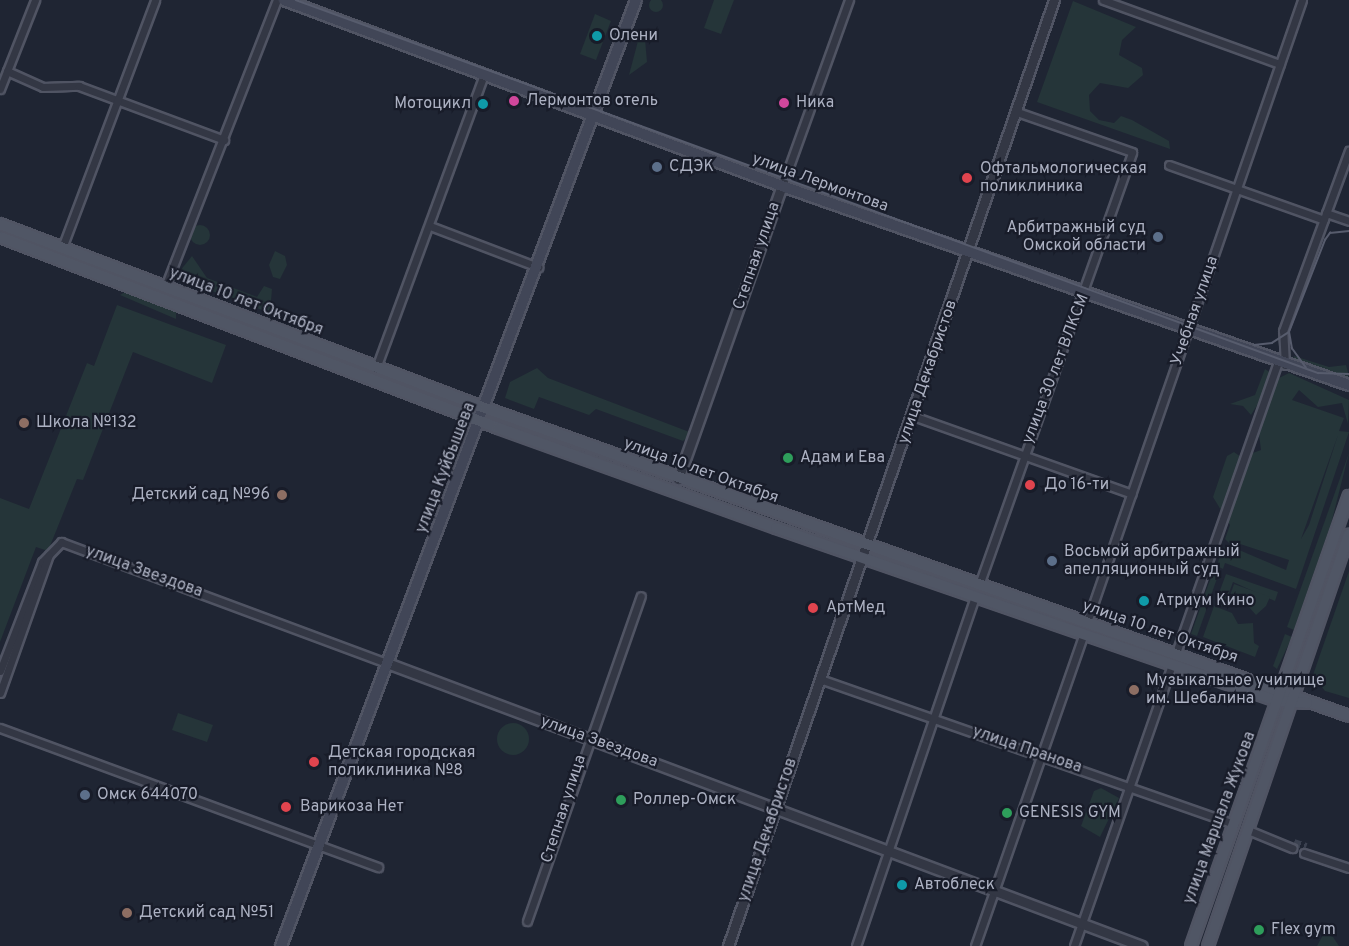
<!DOCTYPE html>
<meta charset="utf-8">
<style>
body{margin:0}
#map{position:relative;width:1349px;height:946px;overflow:hidden;background:#1f2533;font-family:Overpass,sans-serif}
div>[style]{position:absolute}
.green>*{inset:0;background:#253539}
.round{border-radius:50%}
.minor-tunnel>*{height:7px;margin-top:-3.5px;transform-origin:0;background:repeating-linear-gradient(90deg,#3b4150 0 7px,transparent 0 10.5px)}
.roads{filter:drop-shadow(2px 0 #505463) drop-shadow(-2px 0 #505463) drop-shadow(0 2px #505463) drop-shadow(0 -2px #505463)}
.minor>*{height:7px;margin:-3.5px;padding:0 3.5px;transform-origin:3.5px;border-radius:3.5px;background:#333744}
.tertiary>*{height:9px;margin:-4.5px;padding:0 4.5px;transform-origin:4.5px;border-radius:4.5px;background:#333744}
.secondary>*{height:10px;margin:-5px;padding:0 5px;transform-origin:5px;border-radius:5px;background:#414657}
.primary>*{height:10px;margin:-5px;padding:0 5px;transform-origin:5px;border-radius:5px;background:#505665}
.tram>*{height:1.5px;margin:-0.75px;padding:0 0.75px;transform-origin:0.75px;border-radius:0.75px;background:#575c6d}
.dots>*{width:16px;height:16px;translate:-50% -50%;box-sizing:border-box;border:3px solid #181c29;border-radius:50%}
span{translate:-50% -50%;white-space:nowrap;text-align:center;line-height:1.15;-webkit-text-stroke:4.5px #181c29;paint-order:stroke}
.poi-label{font-size:16px;color:#acb1c2}
.left{translate:0 -50%;text-align:left}
.right{translate:-100% -50%;text-align:right}
.street-label{font-size:16px;color:#acb1c2}
</style>
<div id="map">
<div class="green">
<i class="round" style="left:649px;top:-2px;width:14px;height:14px"></i>
<i style="clip-path:polygon(714px 0,734px 0,721px 34px,704px 28px)"></i>
<i style="clip-path:polygon(1073px 1px,1136px 27px,1122px 40px,1119px 55px,1142px 68px,1143px 75px,1128px 88px,1100px 83px,1089px 95px,1090px 111px,1099px 120px,1114px 123px,1121px 116px,1132px 120px,1169px 141px,1170px 149px,1037px 102px)"></i>
<i style="clip-path:polygon(595px 14px,611px 21px,596px 60px,580px 54px)"></i>
<i style="clip-path:polygon(645px 39px,647px 62px,629px 75px,638px 41px)"></i>
<i class="round" style="left:190px;top:225px;width:20px;height:20px"></i>
<i style="clip-path:polygon(275px 251px,285px 256px,287px 265px,280px 279px,273px 277px,269px 265px)"></i>
<i style="clip-path:polygon(192px 256px,207px 278px,257px 297px,264px 286px,272px 289px,270px 313px,175px 277px)"></i>
<i style="clip-path:polygon(125px 292px,176px 312px,176px 319px,120px 295px)"></i>
<i style="clip-path:polygon(117px 305px,226px 345px,212px 383px,133px 352px,83px 480px,77px 479px,48px 551px,36px 547px,0 642px,0 498px,29px 509px,87px 363px,94px 366px)"></i>
<i style="clip-path:polygon(1294px 356px,1329px 367px,1346px 365px,1349px 376px,1337px 378px,1291px 364px)"></i>
<i style="clip-path:polygon(537px 368px,548px 378px,692px 433px,683px 441px,596px 409px,589px 415px,539px 397px,534px 409px,505px 398px,510px 382px)"></i>
<i style="clip-path:polygon(evenodd,1265px 369px,1271px 373px,1269px 383px,1289px 373px,1349px 400px,1348px 424px,1342px 403px,1318px 407px,1299px 390px,1292px 400px,1344px 418px,1339px 431px,1349px 432px,1296px 589px,1225px 563px,1223px 569px,1217px 566px,1222px 549px,1230px 544px,1225px 539px,1230px 525px,1213px 497px,1227px 456px,1234px 452px,1241px 457px,1235px 489px,1241px 486px,1250px 454px,1261px 450px,1258px 426px,1270px 396px,1266px 391px,1251px 415px,1243px 406px,1230px 404px,1255px 395px,1265px 369px,1338px 435px,1309px 525px,1301px 539px,1338px 435px,1265px 369px,1237px 543px,1289px 560px,1286px 570px,1239px 550px,1237px 543px)"></i>
<i style="clip-path:polygon(1349px 453px,1331px 524px,1294px 630px,1287px 627px)"></i>
<i style="clip-path:polygon(1215px 567px,1220px 570px,1209px 601px,1203px 599px)"></i>
<i style="clip-path:polygon(1349px 571px,1349px 698px,1325px 691px,1313px 675px)"></i>
<i style="clip-path:polygon(1226px 574px,1278px 592px,1275px 601px,1233px 582px,1224px 607px,1215px 604px)"></i>
<i style="clip-path:polygon(1234px 584px,1270px 597px,1266px 606px,1256px 615px,1247px 605px,1226px 607px)"></i>
<i style="clip-path:polygon(1202px 603px,1208px 605px,1197px 636px,1191px 634px)"></i>
<i style="clip-path:polygon(1214px 606px,1232px 613px,1238px 624px,1253px 623px,1254px 643px,1259px 646px,1255px 657px,1203px 637px)"></i>
<i style="clip-path:polygon(1285px 634px,1292px 637px,1277px 669px,1273px 666px)"></i>
<i style="clip-path:polygon(178px 713px,213px 725px,207px 742px,172px 730px)"></i>
<i class="round" style="left:497px;top:723px;width:32px;height:32px"></i>
<i style="clip-path:polygon(1101px 788px,1119px 798px,1100px 837px,1081px 826px,1094px 791px)"></i>
<i style="clip-path:polygon(1324px 933px,1333px 937px,1339px 946px,1317px 946px)"></i>
</div>
<div class="minor-tunnel">
<i style="left:1294px;top:842px;width:13px;rotate:18deg"></i>
</div>
<div class="roads">
<div class="minor">
<i style="left:1103px;top:0;width:188px;rotate:19.9deg"></i>
<i style="left:7px;top:71px;width:39px;rotate:24deg"></i>
<i style="left:43px;top:87px;width:36px;rotate:-2deg"></i>
<i style="left:79px;top:86px;width:155px;rotate:20.4deg"></i>
<i style="left:0;top:89px;width:96px;rotate:-68.5deg"></i>
<i style="left:1169px;top:165px;width:164px;rotate:19.5deg"></i>
<i style="left:782px;top:186px;width:198px;rotate:-70.2deg"></i>
<i style="left:1326px;top:213px;width:24px;rotate:19deg"></i>
<i style="left:430px;top:226px;width:116px;rotate:20.8deg"></i>
<i style="left:62px;top:248px;width:265px;rotate:-69.4deg"></i>
<i style="left:165px;top:287px;width:308px;rotate:-68.7deg"></i>
<i style="left:1285px;top:365px;width:34px;rotate:-93deg"></i>
<i style="left:1283px;top:331px;width:192px;rotate:-69.9deg"></i>
<i style="left:376px;top:368px;width:313px;rotate:-69.8deg"></i>
<i style="left:913px;top:416px;width:232px;rotate:19.6deg"></i>
<i style="left:979px;top:585px;width:459px;rotate:-70.5deg"></i>
<i style="left:1132px;top:152px;width:122px;rotate:-160.8deg"></i>
<i style="left:1087px;top:622px;width:658px;rotate:-70.93deg"></i>
<i style="left:1176px;top:653px;width:308px;rotate:-70.7deg"></i>
<i style="left:0;top:671px;width:117px;rotate:-68.9deg"></i>
<i style="left:42px;top:562px;width:28px;rotate:-46deg"></i>
<i style="left:61px;top:542px;width:348px;rotate:20.4deg"></i>
<i style="left:820px;top:679px;width:439px;rotate:19.3deg"></i>
<i style="left:0;top:693px;width:146px;rotate:-70.5deg"></i>
<i style="left:0;top:728px;width:403px;rotate:20.2deg"></i>
<i style="left:1248px;top:830px;width:48px;rotate:22.2deg"></i>
<i style="left:1304px;top:853px;width:47px;rotate:18.4deg"></i>
<i style="left:527px;top:921px;width:344px;rotate:-70.7deg"></i>
<i style="left:856px;top:946px;width:369px;rotate:-71.2deg"></i>
<i style="left:975px;top:946px;width:329px;rotate:-70.8deg"></i>
<i style="left:1074px;top:946px;width:298px;rotate:-70.8deg"></i>
</div>
<div class="tertiary">
<i style="left:678px;top:479px;width:311px;rotate:-70.5deg"></i>
<i style="left:387px;top:663px;width:806px;rotate:20.55deg"></i>
<i style="left:728px;top:946px;width:1001px;rotate:-70.99deg"></i>
</div>
<div class="secondary">
<i style="left:284px;top:0;width:532px;rotate:20.48deg"></i>
<i style="left:782px;top:186px;width:601px;rotate:19.34deg"></i>
<i style="left:281px;top:946px;width:1010px;rotate:-69.43deg"></i>
</div>
<div class="primary">
<i style="left:0;top:224px;width:519px;rotate:20.78deg"></i>
<i style="left:485px;top:408px;width:917px;rotate:19.62deg"></i>
<i style="left:0;top:237px;width:533px;rotate:20.98deg"></i>
<i style="left:498px;top:428px;width:295px;rotate:19.8deg"></i>
<i style="left:776px;top:528px;width:530px;rotate:19.05deg"></i>
<i style="left:1277px;top:701px;width:30px;rotate:4deg"></i>
<i style="left:1191px;top:946px;width:477px;rotate:-70.7deg"></i>
<i style="left:1208px;top:946px;width:435px;rotate:-71.1deg"></i>
</div>
</div>
<div class="tram">
<i style="left:296px;top:0;width:1088px;rotate:20.05deg"></i>
<i style="left:1318px;top:373px;width:31px;rotate:2deg"></i>
<i style="left:1254px;top:345px;width:18px;rotate:-6deg"></i>
<i style="left:1272px;top:343px;width:20px;rotate:-33deg"></i>
<i style="left:1306px;top:368px;width:24px;rotate:-126deg"></i>
<i style="left:1292px;top:349px;width:17px;rotate:-100deg"></i>
<i style="left:1289px;top:332px;width:99px;rotate:-68.6deg"></i>
<i style="left:1325px;top:240px;width:9px;rotate:-54deg"></i>
<i style="left:1330px;top:233px;width:19px;rotate:-6deg"></i>
</div>
<div class="dots">
<i style="left:597px;top:36px;background:#0f9aa8"></i>
<i style="left:514px;top:101px;background:#d1479c"></i>
<i style="left:784px;top:103px;background:#d1479c"></i>
<i style="left:483px;top:104px;background:#0f9aa8"></i>
<i style="left:657px;top:167px;background:#5c6f8a"></i>
<i style="left:967px;top:178px;background:#e0444e"></i>
<i style="left:1158px;top:237px;background:#5c6f8a"></i>
<i style="left:24px;top:423px;background:#8d6e63"></i>
<i style="left:788px;top:458px;background:#2e9e5b"></i>
<i style="left:1030px;top:485px;background:#e0444e"></i>
<i style="left:282px;top:495px;background:#8d6e63"></i>
<i style="left:1052px;top:561px;background:#5c6f8a"></i>
<i style="left:1144px;top:601px;background:#0f9aa8"></i>
<i style="left:813px;top:608px;background:#e0444e"></i>
<i style="left:1134px;top:690px;background:#8d6e63"></i>
<i style="left:314px;top:762px;background:#e0444e"></i>
<i style="left:85px;top:795px;background:#5c6f8a"></i>
<i style="left:621px;top:800px;background:#2e9e5b"></i>
<i style="left:286px;top:807px;background:#e0444e"></i>
<i style="left:1007px;top:813px;background:#2e9e5b"></i>
<i style="left:902px;top:885px;background:#0f9aa8"></i>
<i style="left:127px;top:913px;background:#8d6e63"></i>
<i style="left:1259px;top:930px;background:#2e9e5b"></i>
</div>
<div class="poi-label">
<span class="left" style="left:609px;top:36px">Олени</span>
<span class="left" style="left:526px;top:101px">Лермонтов отель</span>
<span class="left" style="left:796px;top:103px">Ника</span>
<span class="right" style="left:471px;top:104px">Мотоцикл</span>
<span class="left" style="left:669px;top:167px">СДЭК</span>
<span class="left" style="left:980px;top:178px">Офтальмологическая<br>поликлиника</span>
<span class="right" style="left:1146px;top:237px">Арбитражный суд<br>Омской области</span>
<span class="left" style="left:36px;top:423px">Школа №132</span>
<span class="left" style="left:800px;top:458px">Адам и Ева</span>
<span class="left" style="left:1044px;top:485px">До 16-ти</span>
<span class="right" style="left:270px;top:495px">Детский сад №96</span>
<span class="left" style="left:1064px;top:561px">Восьмой арбитражный<br>апелляционный суд</span>
<span class="left" style="left:1156px;top:601px">Атриум Кино</span>
<span class="left" style="left:826px;top:608px">АртМед</span>
<span class="left" style="left:1146px;top:690px">Музыкальное училище<br>им. Шебалина</span>
<span class="left" style="left:328px;top:762px">Детская городская<br>поликлиника №8</span>
<span class="left" style="left:97px;top:795px">Омск 644070</span>
<span class="left" style="left:633px;top:800px">Роллер-Омск</span>
<span class="left" style="left:300px;top:807px">Варикоза Нет</span>
<span class="left" style="left:1019px;top:813px">GENESIS GYM</span>
<span class="left" style="left:914px;top:885px">Автоблеск</span>
<span class="left" style="left:139px;top:913px">Детский сад №51</span>
<span class="left" style="left:1271px;top:930px">Flex gym</span>
</div>
<div class="street-label">
<span style="left:820px;top:183px;rotate:20deg">улица Лермонтова</span>
<span style="left:757px;top:256px;rotate:-71deg">Степная улица</span>
<span style="left:246px;top:302px;rotate:21deg">улица 10 лет Октября</span>
<span style="left:1195px;top:311px;rotate:-71deg">Учебная улица</span>
<span style="left:1056px;top:369px;rotate:-69deg">улица 30 лет ВЛКСМ</span>
<span style="left:928px;top:372px;rotate:-71deg">улица Декабристов</span>
<span style="left:446px;top:468px;rotate:-69deg">улица Куйбышева</span>
<span style="left:701px;top:471px;rotate:20deg">улица 10 лет Октября</span>
<span style="left:144px;top:572px;rotate:20deg">улица Звездова</span>
<span style="left:1160px;top:632px;rotate:19deg">улица 10 лет Октября</span>
<span style="left:599px;top:742px;rotate:20deg">улица Звездова</span>
<span style="left:1027px;top:750px;rotate:19deg">улица Пранова</span>
<span style="left:564px;top:809px;rotate:-72deg">Степная улица</span>
<span style="left:1220px;top:818px;rotate:-70deg">улица Маршала Жукова</span>
<span style="left:768px;top:830px;rotate:-71deg">улица Декабристов</span>
</div>
</div>
